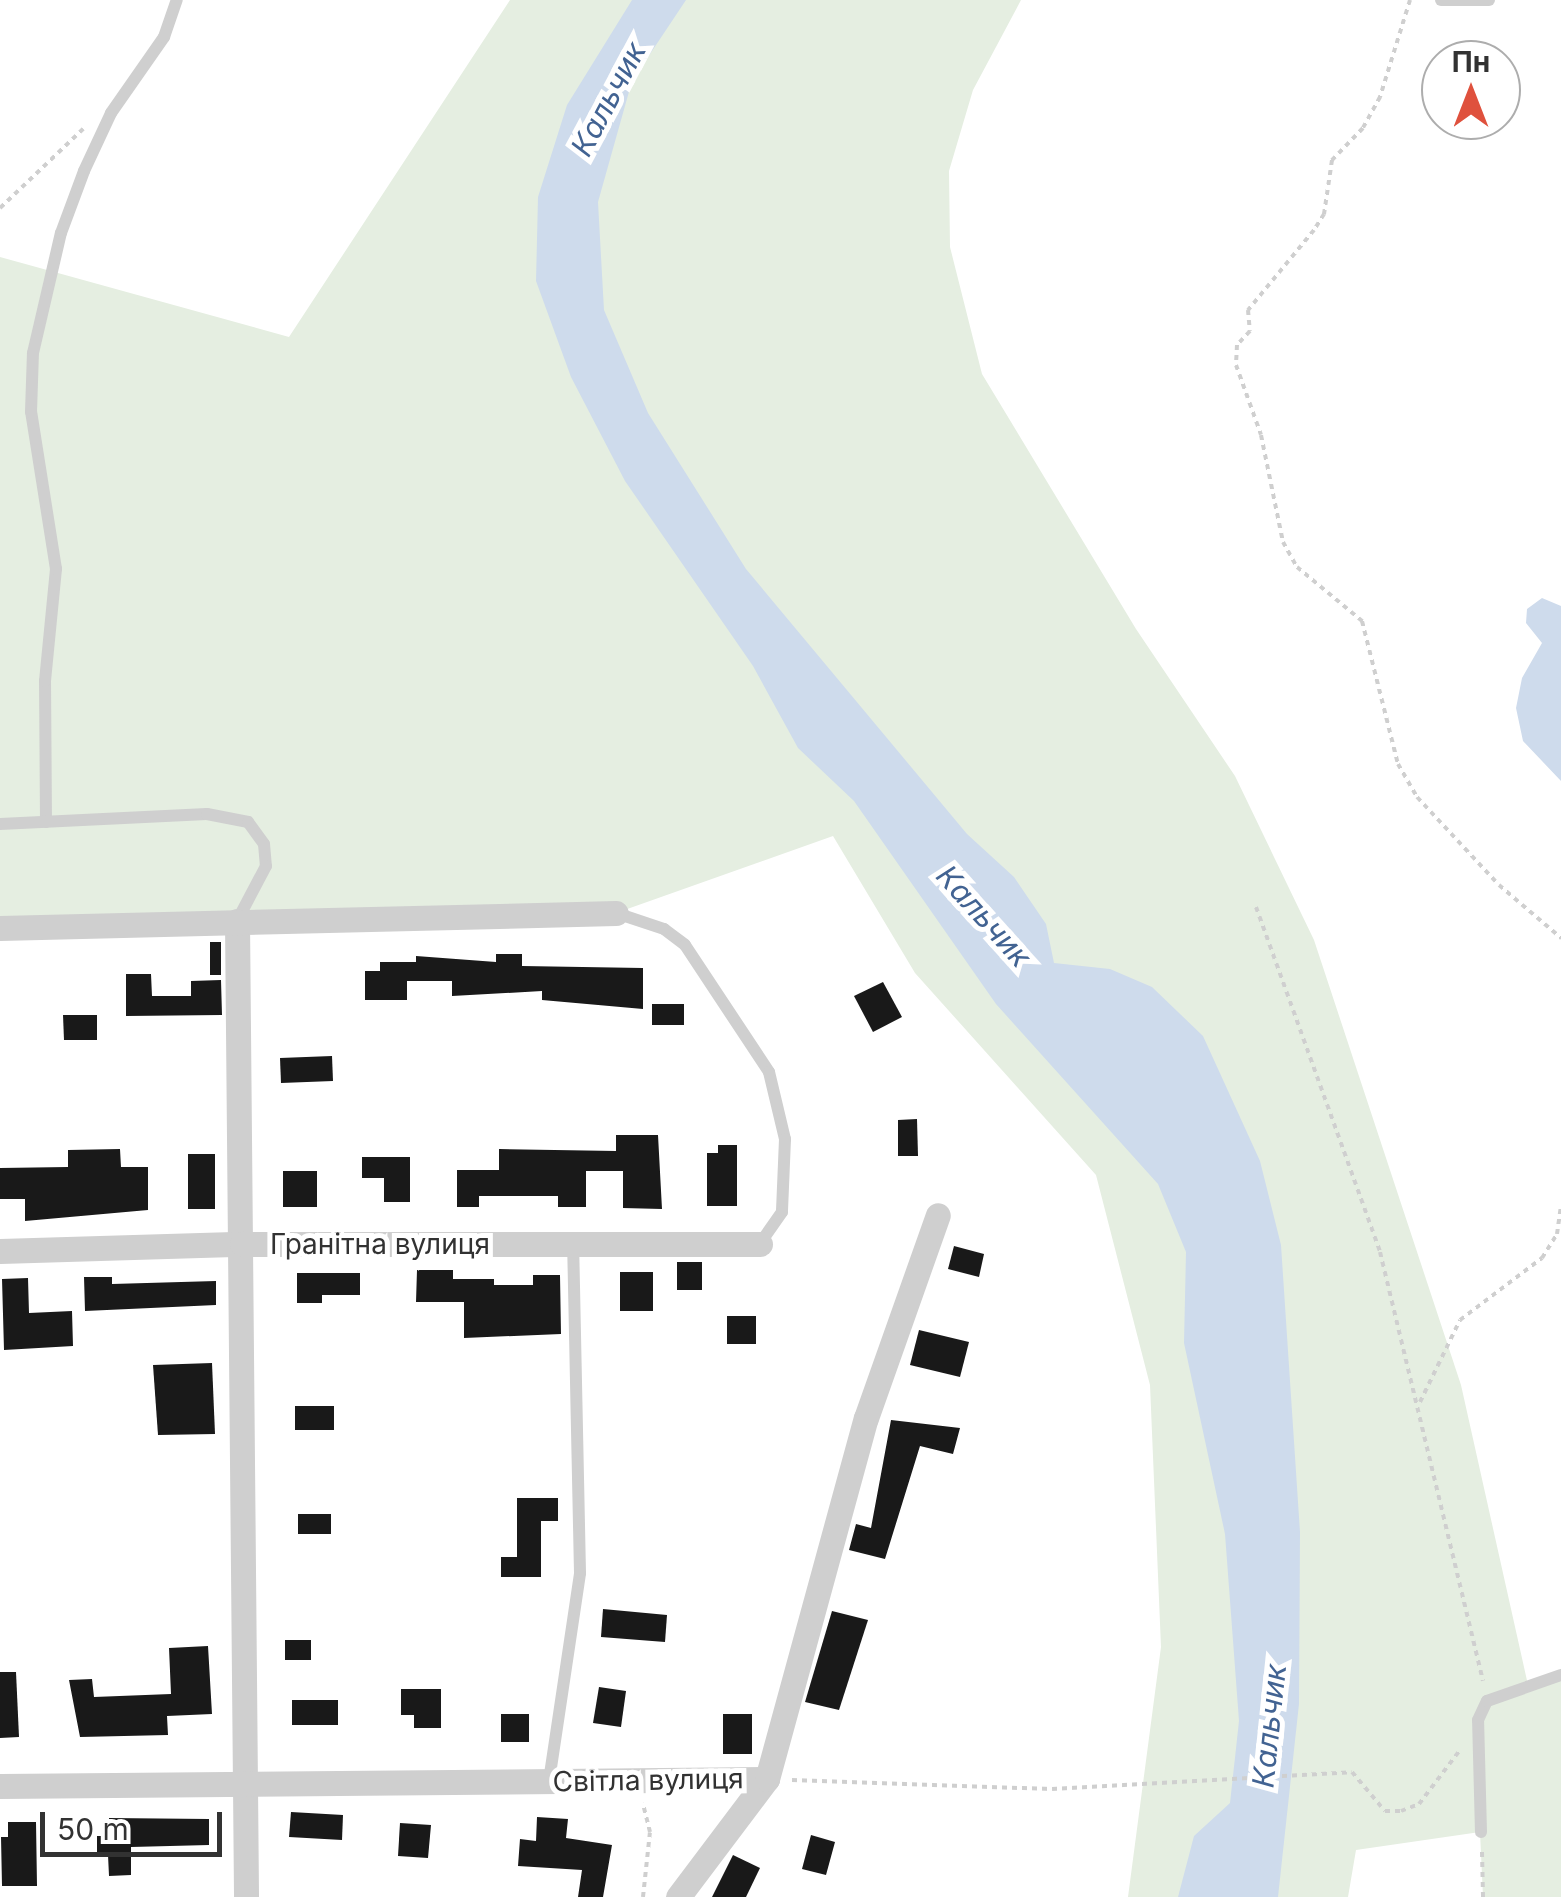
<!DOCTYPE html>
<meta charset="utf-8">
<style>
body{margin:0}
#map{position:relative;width:1561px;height:1897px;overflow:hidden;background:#fff;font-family:Inter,sans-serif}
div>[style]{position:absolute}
.green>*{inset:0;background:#e5eee1}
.water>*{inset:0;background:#cedbec}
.building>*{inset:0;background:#191919}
.path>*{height:4px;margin-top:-2px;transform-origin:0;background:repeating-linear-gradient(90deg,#cfcfcf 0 5px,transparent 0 10px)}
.service>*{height:12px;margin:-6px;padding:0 6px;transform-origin:6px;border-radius:6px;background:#cfcfcf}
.minor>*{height:25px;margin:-12.5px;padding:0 12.5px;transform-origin:12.5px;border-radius:12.5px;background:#cfcfcf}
span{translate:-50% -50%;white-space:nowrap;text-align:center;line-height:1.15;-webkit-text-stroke:10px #fff;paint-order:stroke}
.street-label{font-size:28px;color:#323232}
.water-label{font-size:30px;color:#426392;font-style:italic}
.north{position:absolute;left:1421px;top:40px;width:100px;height:100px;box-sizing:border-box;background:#fff;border:2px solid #adadad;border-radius:50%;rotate:0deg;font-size:28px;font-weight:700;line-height:40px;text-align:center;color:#323232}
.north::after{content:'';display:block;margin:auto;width:35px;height:45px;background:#df513d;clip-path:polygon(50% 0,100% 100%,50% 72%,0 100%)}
.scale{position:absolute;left:40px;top:1812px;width:182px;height:45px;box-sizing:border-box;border:5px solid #323232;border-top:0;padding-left:12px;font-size:30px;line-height:35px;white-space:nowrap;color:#323232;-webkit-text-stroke:8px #fff;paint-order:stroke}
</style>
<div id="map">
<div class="green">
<i style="clip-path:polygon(510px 0,1021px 0,973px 90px,949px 171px,950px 247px,982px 374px,1136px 629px,1235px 776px,1314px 940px,1461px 1385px,1528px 1685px,1561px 1675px,1561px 1897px,1483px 1897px,1480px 1832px,1356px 1850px,1348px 1897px,1128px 1897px,1161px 1647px,1150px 1385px,1096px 1175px,915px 973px,833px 836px,616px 913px,0 928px,0 257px,289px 337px)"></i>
</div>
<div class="water">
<i style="clip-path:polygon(632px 0,686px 0,632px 81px,598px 202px,604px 310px,648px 413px,746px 569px,967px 834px,1014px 877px,1046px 924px,1054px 963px,1110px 969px,1152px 987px,1203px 1036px,1260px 1161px,1281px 1245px,1300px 1532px,1299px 1704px,1278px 1897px,1178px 1897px,1194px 1836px,1230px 1803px,1239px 1721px,1225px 1534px,1184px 1343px,1186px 1252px,1158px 1184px,996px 1004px,854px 801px,798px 748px,753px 666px,625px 481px,571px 377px,536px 281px,538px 197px,567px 105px)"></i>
<i style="clip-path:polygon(1542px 598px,1561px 606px,1561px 781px,1523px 741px,1516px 708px,1522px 678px,1542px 643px,1526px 623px,1527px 609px)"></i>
</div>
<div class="building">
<i style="clip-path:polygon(210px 942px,221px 942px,221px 975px,210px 975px)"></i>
<i style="clip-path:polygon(496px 954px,522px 954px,522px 966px,643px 968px,643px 1009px,542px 1000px,542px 991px,452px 996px,452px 981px,407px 981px,407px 1000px,365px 1000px,365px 971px,380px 971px,380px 962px,416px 962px,416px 956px,496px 962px)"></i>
<i style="clip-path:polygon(126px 974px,151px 974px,152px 996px,191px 996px,191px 981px,221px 980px,222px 1015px,126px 1016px)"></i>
<i style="clip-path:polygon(883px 982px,902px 1017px,873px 1032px,854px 996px)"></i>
<i style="clip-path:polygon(652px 1004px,684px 1004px,684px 1025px,652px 1025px)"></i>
<i style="clip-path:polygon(63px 1015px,97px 1015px,97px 1040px,64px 1040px)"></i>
<i style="clip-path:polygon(332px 1056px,333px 1081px,281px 1083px,280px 1058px)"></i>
<i style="clip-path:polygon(917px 1119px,918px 1156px,898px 1156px,898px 1120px)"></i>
<i style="clip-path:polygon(616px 1135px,658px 1135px,662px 1209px,623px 1208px,623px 1171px,586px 1171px,586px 1207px,558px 1207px,558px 1196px,479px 1196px,479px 1207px,457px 1207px,457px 1170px,499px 1170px,499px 1149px,616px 1151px)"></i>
<i style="clip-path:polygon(718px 1145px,737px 1145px,737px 1206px,707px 1206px,707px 1153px,718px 1153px)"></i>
<i style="clip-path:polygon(120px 1149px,121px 1167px,148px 1167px,148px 1210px,25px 1221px,25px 1199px,0 1199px,0 1168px,68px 1167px,68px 1150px)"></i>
<i style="clip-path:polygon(188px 1154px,215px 1154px,215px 1209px,188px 1209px)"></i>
<i style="clip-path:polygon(362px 1157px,410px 1157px,410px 1202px,384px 1202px,384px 1178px,362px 1178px)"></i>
<i style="clip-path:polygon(283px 1171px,317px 1171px,317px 1207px,283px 1207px)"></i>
<i style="clip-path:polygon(954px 1246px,984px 1254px,979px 1277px,948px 1269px)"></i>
<i style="clip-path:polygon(677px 1262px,702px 1262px,702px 1290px,677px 1290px)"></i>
<i style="clip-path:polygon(417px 1270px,453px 1270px,453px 1279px,494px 1279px,494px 1285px,533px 1285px,533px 1275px,560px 1275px,561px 1334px,464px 1338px,464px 1302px,416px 1302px)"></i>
<i style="clip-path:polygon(620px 1272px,653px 1272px,653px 1311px,620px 1311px)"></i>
<i style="clip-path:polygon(297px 1273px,360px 1273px,360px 1295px,322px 1295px,322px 1303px,297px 1303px)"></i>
<i style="clip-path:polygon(84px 1277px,112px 1277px,112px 1284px,216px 1281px,216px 1305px,85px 1311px)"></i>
<i style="clip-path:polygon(28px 1278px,29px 1313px,72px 1311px,73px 1346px,4px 1350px,2px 1279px)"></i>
<i style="clip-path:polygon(727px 1316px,756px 1316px,756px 1344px,727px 1344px)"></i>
<i style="clip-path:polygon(919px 1330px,969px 1342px,960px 1377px,910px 1365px)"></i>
<i style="clip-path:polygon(212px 1363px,215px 1434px,158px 1435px,153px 1365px)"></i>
<i style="clip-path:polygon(295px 1406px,334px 1406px,334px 1430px,295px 1430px)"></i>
<i style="clip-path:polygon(891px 1420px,960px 1428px,953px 1454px,920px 1446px,885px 1559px,849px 1550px,856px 1524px,871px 1528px)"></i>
<i style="clip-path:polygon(517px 1498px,558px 1498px,558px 1521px,541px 1521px,541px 1577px,501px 1577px,501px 1557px,517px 1557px)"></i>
<i style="clip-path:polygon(298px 1514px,331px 1514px,331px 1534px,298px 1534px)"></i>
<i style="clip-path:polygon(603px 1609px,667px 1615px,665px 1642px,601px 1637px)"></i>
<i style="clip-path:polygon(832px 1611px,868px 1620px,839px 1710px,805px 1702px)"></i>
<i style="clip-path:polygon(285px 1640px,311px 1640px,311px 1660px,285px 1660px)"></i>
<i style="clip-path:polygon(208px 1646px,212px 1714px,167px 1716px,168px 1735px,80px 1737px,69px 1680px,92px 1679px,94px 1697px,171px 1694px,169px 1648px)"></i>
<i style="clip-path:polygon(0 1672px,16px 1672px,19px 1737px,0 1738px)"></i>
<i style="clip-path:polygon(599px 1687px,626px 1691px,621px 1727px,593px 1723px)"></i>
<i style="clip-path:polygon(401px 1689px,441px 1689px,441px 1728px,414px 1728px,414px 1715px,401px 1715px)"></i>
<i style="clip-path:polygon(292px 1700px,338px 1700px,338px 1725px,292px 1725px)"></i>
<i style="clip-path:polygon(501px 1714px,529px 1714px,529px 1742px,501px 1742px)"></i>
<i style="clip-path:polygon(723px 1714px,752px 1714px,752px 1754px,723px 1754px)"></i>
<i style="clip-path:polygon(291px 1812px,343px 1815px,342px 1840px,289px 1837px)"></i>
<i style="clip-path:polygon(537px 1817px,568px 1819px,566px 1838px,612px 1845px,603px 1897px,578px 1897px,582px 1870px,518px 1866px,520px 1839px,536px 1841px)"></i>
<i style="clip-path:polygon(109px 1818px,209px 1819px,209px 1845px,131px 1847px,131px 1875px,109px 1876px,108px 1855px,97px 1856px,97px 1836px,109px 1836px)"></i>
<i style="clip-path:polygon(8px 1822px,36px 1822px,37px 1886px,2px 1886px,1px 1837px,8px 1837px)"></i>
<i style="clip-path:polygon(400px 1823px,431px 1825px,428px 1858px,398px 1856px)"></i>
<i style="clip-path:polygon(811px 1835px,835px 1842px,826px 1875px,802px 1869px)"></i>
<i style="clip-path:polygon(733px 1855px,760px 1868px,746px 1897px,712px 1897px)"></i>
</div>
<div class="path">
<i style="left:1410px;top:0;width:102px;rotate:107.2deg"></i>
<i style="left:1380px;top:97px;width:35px;rotate:119deg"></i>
<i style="left:1363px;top:128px;width:45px;rotate:134.1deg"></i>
<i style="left:1332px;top:160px;width:55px;rotate:98.4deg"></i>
<i style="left:1324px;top:214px;width:19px;rotate:122deg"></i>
<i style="left:1314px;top:230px;width:104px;rotate:129.5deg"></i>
<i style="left:1248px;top:310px;width:21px;rotate:85deg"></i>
<i style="left:1250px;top:331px;width:19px;rotate:133deg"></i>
<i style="left:1237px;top:345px;width:20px;rotate:93deg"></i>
<i style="left:1236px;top:365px;width:74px;rotate:70.3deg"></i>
<i style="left:1261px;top:435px;width:109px;rotate:78.4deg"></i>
<i style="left:1283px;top:542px;width:29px;rotate:61deg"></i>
<i style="left:1297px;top:567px;width:85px;rotate:39.7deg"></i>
<i style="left:1362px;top:621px;width:147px;rotate:75.9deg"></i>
<i style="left:1398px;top:764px;width:38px;rotate:60deg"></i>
<i style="left:1417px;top:797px;width:120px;rotate:47deg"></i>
<i style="left:1499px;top:885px;width:82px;rotate:40.5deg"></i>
<i style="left:0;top:208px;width:115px;rotate:-43.6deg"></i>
<i style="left:1256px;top:907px;width:367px;rotate:70.2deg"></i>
<i style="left:1380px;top:1252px;width:441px;rotate:76.5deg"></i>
<i style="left:1420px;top:1402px;width:91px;rotate:-64deg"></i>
<i style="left:1460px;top:1320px;width:103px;rotate:-37.1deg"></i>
<i style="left:1542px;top:1258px;width:28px;rotate:-58deg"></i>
<i style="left:1557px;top:1234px;width:30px;rotate:-82deg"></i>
<i style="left:792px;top:1780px;width:260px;rotate:2deg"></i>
<i style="left:1052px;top:1789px;width:300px;rotate:-3.2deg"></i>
<i style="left:1352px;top:1772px;width:51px;rotate:49.8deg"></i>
<i style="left:1385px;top:1811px;width:16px"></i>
<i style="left:1401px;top:1811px;width:19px;rotate:-21deg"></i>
<i style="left:1419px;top:1804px;width:68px;rotate:-52.8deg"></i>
<i style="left:1482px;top:1852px;width:45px;rotate:88.7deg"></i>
<i style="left:643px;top:1897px;width:65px;rotate:-83.9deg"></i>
<i style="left:650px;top:1832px;width:30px;rotate:-104deg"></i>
</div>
<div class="service">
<i style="left:1441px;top:0;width:48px"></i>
<i style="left:46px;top:822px;width:141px;rotate:-90.4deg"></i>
<i style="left:45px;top:681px;width:113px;rotate:-84.4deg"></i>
<i style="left:56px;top:569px;width:159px;rotate:-99deg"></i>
<i style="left:31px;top:412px;width:59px;rotate:-88.1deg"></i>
<i style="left:33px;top:353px;width:123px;rotate:-76.9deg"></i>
<i style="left:61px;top:233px;width:66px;rotate:-69.6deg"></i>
<i style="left:84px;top:171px;width:64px;rotate:-65deg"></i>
<i style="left:111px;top:113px;width:93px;rotate:-55.1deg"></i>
<i style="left:164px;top:37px;width:39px;rotate:-71deg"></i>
<i style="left:0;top:824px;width:207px;rotate:-2.8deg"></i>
<i style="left:207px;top:814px;width:42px;rotate:11deg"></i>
<i style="left:248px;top:822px;width:27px;rotate:54deg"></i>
<i style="left:264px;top:844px;width:22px;rotate:85deg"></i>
<i style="left:266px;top:866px;width:62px;rotate:117.8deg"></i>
<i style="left:616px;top:913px;width:51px;rotate:18.4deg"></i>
<i style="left:664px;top:929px;width:26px;rotate:37deg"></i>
<i style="left:685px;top:945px;width:152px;rotate:56.5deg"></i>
<i style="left:769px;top:1072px;width:69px;rotate:76.6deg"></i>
<i style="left:785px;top:1139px;width:73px;rotate:92.4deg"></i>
<i style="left:782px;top:1212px;width:39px;rotate:125deg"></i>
<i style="left:549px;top:1781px;width:210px;rotate:-81.5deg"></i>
<i style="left:580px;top:1573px;width:329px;rotate:-91.2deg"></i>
<i style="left:1481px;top:1832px;width:112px;rotate:-91.5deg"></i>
<i style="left:1478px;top:1720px;width:21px;rotate:-65deg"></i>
<i style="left:1487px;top:1701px;width:78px;rotate:-19.4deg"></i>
</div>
<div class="minor">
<i style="left:237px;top:921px;width:976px;rotate:89.47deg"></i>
<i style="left:0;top:928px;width:616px;rotate:-1.39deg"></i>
<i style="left:0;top:1251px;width:242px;rotate:-1.7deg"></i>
<i style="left:242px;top:1244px;width:518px"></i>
<i style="left:0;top:1786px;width:767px;rotate:-0.52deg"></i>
<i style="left:678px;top:1897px;width:148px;rotate:-53deg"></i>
<i style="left:767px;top:1779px;width:374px;rotate:-74.7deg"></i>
<i style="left:866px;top:1418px;width:215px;rotate:-70.5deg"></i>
</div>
<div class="street-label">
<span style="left:380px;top:1244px">Гранітна вулиця</span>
<span style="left:648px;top:1780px;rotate:-1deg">Світла вулиця</span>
</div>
<div class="water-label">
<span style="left:608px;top:99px;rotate:-62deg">Кальчик</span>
<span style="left:984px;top:916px;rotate:48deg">Кальчик</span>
<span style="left:1269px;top:1726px;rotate:-84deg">Кальчик</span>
</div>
<div class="north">Пн</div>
<div class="scale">50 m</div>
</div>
